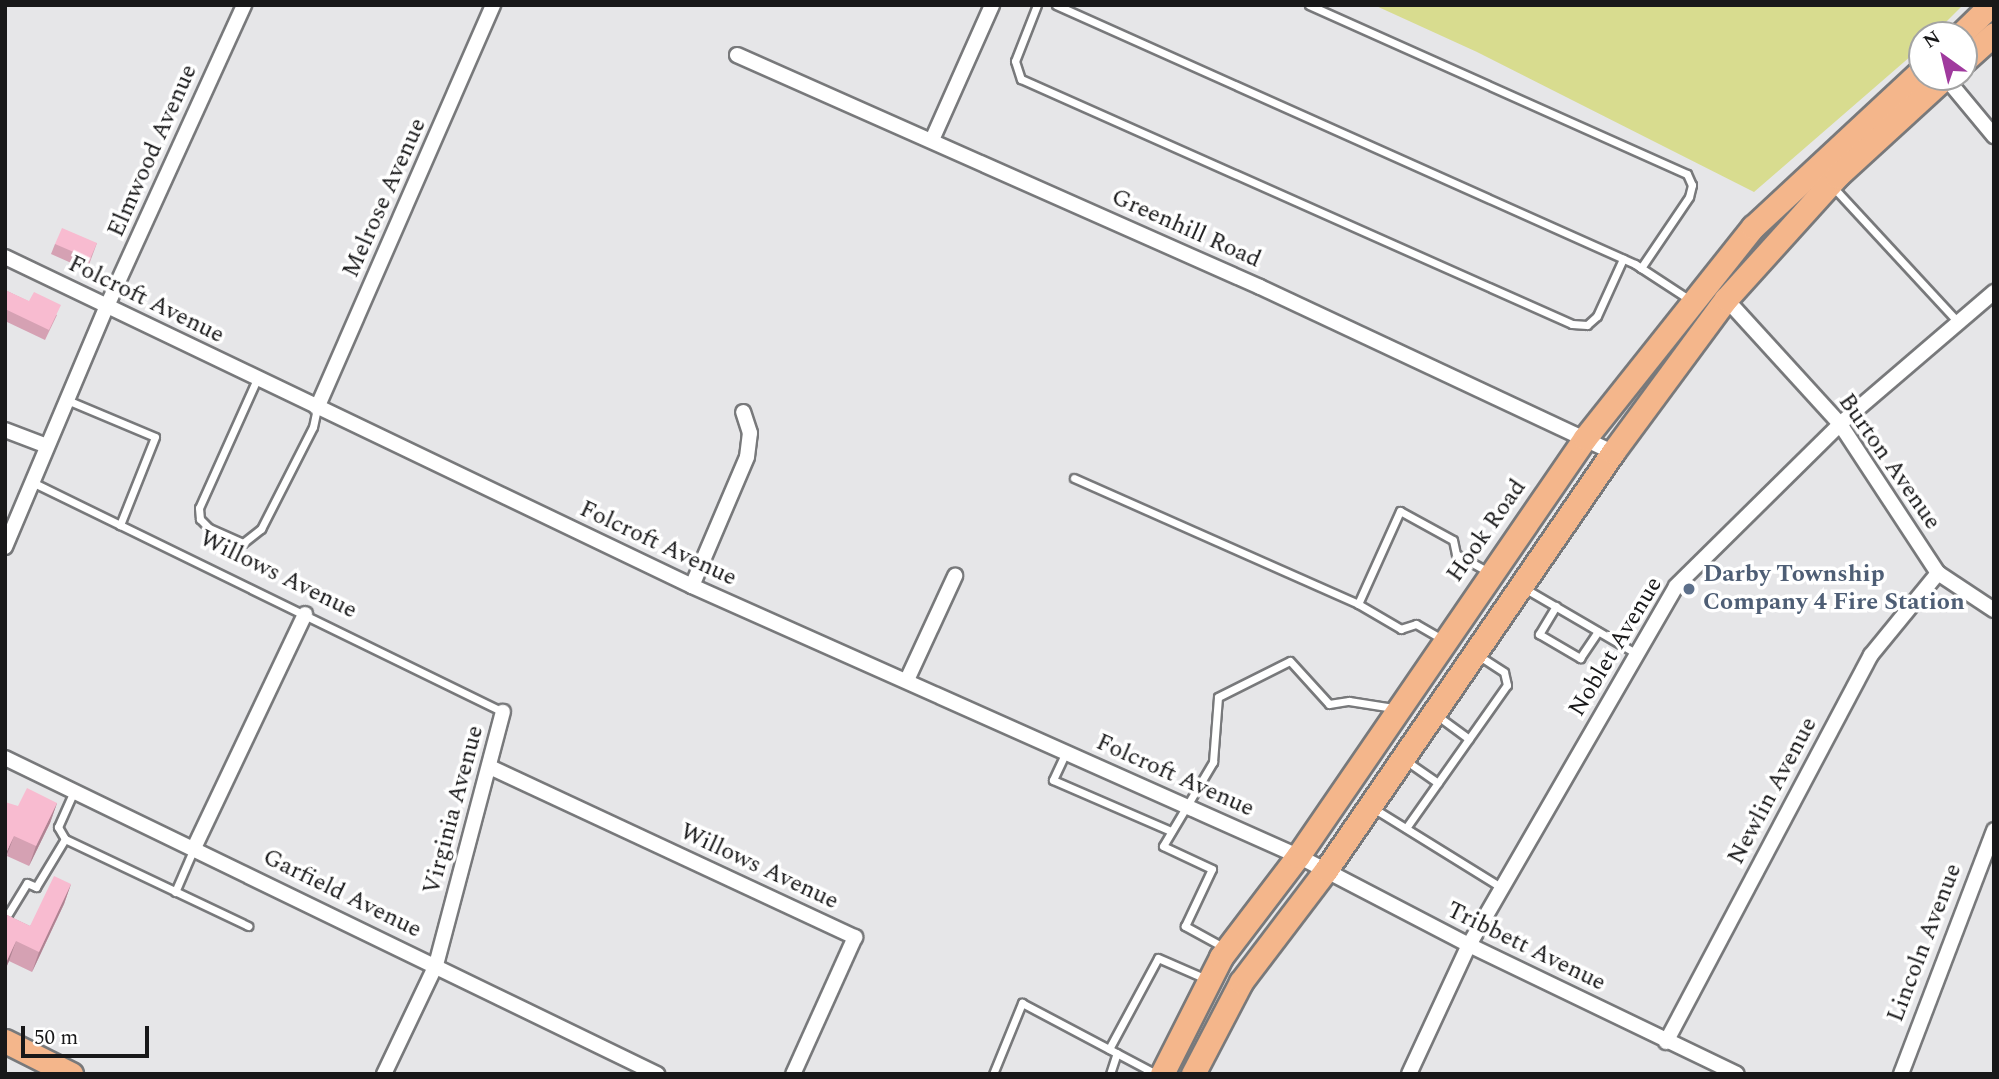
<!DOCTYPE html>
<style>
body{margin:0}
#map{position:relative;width:1999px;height:1079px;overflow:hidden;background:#e6e6e8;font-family:Spectral,serif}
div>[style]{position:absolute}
.green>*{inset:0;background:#d8dc8f}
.roads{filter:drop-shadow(2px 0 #78797b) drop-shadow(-2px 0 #78797b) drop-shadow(0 2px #78797b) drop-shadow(0 -2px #78797b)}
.service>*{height:7px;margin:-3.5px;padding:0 3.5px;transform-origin:3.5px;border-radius:3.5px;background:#fff}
.minor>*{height:14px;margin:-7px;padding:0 7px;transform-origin:7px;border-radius:7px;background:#fff}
.primary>*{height:23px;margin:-11.5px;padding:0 11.5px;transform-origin:11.5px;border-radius:11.5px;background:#f4b68b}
.wall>*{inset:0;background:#d5a1b3}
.shaded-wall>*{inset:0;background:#ae8392}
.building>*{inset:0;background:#f8bbd0}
.dots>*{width:19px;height:19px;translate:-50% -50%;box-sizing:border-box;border:4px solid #fff;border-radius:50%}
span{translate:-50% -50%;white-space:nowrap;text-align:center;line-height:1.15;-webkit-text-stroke:7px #fff;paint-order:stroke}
.street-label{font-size:24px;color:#181819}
.service-label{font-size:24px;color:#4e5e75;font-weight:700}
.left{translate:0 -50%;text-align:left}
.frame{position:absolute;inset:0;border:7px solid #181819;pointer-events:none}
.north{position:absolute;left:1908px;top:21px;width:70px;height:70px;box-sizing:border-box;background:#fff;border:2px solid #a3a3a3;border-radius:50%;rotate:326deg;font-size:19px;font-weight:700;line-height:28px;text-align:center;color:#181819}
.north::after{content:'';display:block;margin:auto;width:24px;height:32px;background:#a03a9e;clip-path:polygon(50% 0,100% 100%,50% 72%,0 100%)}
.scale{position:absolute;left:21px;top:1026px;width:128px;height:32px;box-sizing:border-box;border:4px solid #181819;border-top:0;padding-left:9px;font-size:21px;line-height:24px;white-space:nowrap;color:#181819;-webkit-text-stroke:5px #fff;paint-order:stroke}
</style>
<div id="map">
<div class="green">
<i style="clip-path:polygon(1374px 5px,1963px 5px,1933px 35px,1922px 35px,1919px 49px,1754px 192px,1477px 52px)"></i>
</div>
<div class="roads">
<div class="service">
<i style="left:1037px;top:5px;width:60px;rotate:111.4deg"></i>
<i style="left:1015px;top:61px;width:19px;rotate:72deg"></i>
<i style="left:1021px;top:79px;width:603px;rotate:23.97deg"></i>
<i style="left:1572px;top:324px;width:15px;rotate:4deg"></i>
<i style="left:1587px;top:325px;width:13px;rotate:-42deg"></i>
<i style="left:1597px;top:316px;width:63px;rotate:-65.5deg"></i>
<i style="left:1056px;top:5px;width:634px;rotate:24.1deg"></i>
<i style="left:1635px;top:264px;width:66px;rotate:33.2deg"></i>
<i style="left:1309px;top:5px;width:414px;rotate:24.1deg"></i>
<i style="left:1687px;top:174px;width:12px;rotate:66deg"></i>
<i style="left:1692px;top:185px;width:12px;rotate:104deg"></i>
<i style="left:1689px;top:197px;width:86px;rotate:124.1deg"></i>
<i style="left:1833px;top:187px;width:184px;rotate:47.2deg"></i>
<i style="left:257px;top:379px;width:141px;rotate:114.2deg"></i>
<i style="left:199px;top:508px;width:11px;rotate:85deg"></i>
<i style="left:200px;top:519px;width:13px;rotate:45deg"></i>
<i style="left:209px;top:528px;width:37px;rotate:24deg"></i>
<i style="left:243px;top:543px;width:23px;rotate:-38deg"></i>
<i style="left:261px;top:529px;width:114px;rotate:-63deg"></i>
<i style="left:313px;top:427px;width:19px;rotate:-78deg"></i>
<i style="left:67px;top:400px;width:95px;rotate:22.8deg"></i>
<i style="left:155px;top:437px;width:95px;rotate:111.7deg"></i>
<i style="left:1074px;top:478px;width:311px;rotate:23.9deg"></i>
<i style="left:32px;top:482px;width:524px;rotate:26.03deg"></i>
<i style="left:1524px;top:588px;width:131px;rotate:30.3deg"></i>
<i style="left:1556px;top:606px;width:33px;rotate:121deg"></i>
<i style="left:1539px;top:634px;width:48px;rotate:30.3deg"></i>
<i style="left:1580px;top:658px;width:32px;rotate:-56deg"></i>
<i style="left:1442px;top:639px;width:30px;rotate:-150deg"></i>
<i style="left:1416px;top:624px;width:16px;rotate:162deg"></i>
<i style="left:1401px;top:629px;width:50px;rotate:-149.8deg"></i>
<i style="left:1358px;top:604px;width:102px;rotate:-65.7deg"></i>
<i style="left:1400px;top:511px;width:60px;rotate:28.7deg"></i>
<i style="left:1453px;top:540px;width:14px;rotate:78deg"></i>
<i style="left:1456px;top:554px;width:38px;rotate:29deg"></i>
<i style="left:1435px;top:714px;width:42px;rotate:36.3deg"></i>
<i style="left:1066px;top:752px;width:31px;rotate:115deg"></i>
<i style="left:1053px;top:780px;width:129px;rotate:23.4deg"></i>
<i style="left:1405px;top:760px;width:40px;rotate:34.9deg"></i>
<i style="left:1373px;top:808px;width:152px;rotate:31.8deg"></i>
<i style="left:1406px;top:828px;width:175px;rotate:-54.8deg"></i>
<i style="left:1507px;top:685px;width:13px;rotate:-103deg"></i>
<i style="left:1504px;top:672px;width:31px;rotate:-147deg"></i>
<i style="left:65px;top:839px;width:14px;rotate:-120deg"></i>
<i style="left:58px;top:827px;width:39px;rotate:-66deg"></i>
<i style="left:175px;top:892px;width:48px;rotate:-66.6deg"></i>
<i style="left:5px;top:919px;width:42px;rotate:-58.6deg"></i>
<i style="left:27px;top:883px;width:10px;rotate:24deg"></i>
<i style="left:36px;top:887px;width:56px;rotate:-58.9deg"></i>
<i style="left:65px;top:839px;width:203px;rotate:25.4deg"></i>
<i style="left:1225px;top:948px;width:46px;rotate:-151.2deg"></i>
<i style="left:1185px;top:926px;width:63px;rotate:-64.7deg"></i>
<i style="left:1212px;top:869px;width:54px;rotate:-154.9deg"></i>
<i style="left:1163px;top:846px;width:98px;rotate:-59.2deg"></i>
<i style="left:1213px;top:762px;width:65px;rotate:-85.6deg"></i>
<i style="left:1218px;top:697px;width:80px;rotate:-26.6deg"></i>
<i style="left:1290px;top:661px;width:58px;rotate:47.8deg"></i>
<i style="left:1329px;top:704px;width:20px;rotate:-9deg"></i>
<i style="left:1349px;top:701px;width:45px;rotate:9deg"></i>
<i style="left:1109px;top:1049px;width:103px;rotate:-61.7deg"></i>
<i style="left:1158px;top:958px;width:52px;rotate:23.6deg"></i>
<i style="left:993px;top:1074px;width:77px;rotate:-67.8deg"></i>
<i style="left:1022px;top:1003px;width:152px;rotate:27.9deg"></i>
<i style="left:1110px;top:1074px;width:22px;rotate:-72deg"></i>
</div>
<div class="minor">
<i style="left:737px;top:55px;width:572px;rotate:23.92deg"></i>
<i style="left:1260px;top:287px;width:390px;rotate:25.1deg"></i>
<i style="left:1945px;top:77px;width:77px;rotate:50.3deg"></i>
<i style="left:932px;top:140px;width:148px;rotate:-66deg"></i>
<i style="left:5px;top:257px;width:762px;rotate:25.59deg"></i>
<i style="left:692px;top:586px;width:663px;rotate:24.02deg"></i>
<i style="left:1298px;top:856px;width:193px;rotate:27.5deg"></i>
<i style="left:1469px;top:945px;width:297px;rotate:25.7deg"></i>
<i style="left:1726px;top:299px;width:169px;rotate:47.6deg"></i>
<i style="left:1840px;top:424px;width:178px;rotate:56.7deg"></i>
<i style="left:1938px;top:573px;width:67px;rotate:33.5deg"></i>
<i style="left:317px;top:408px;width:440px;rotate:-66.4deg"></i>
<i style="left:5px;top:430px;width:45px;rotate:20.9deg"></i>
<i style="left:5px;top:547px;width:262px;rotate:-67.1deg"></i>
<i style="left:107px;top:306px;width:331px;rotate:-65.5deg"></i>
<i style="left:692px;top:586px;width:140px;rotate:-66.9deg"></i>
<i style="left:747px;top:457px;width:24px;rotate:-83deg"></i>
<i style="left:750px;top:433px;width:22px;rotate:-108deg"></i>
<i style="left:907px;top:680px;width:115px;rotate:-65.2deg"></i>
<i style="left:5px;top:758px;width:725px;rotate:25.86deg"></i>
<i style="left:490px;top:767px;width:403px;rotate:25deg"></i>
<i style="left:855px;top:937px;width:150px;rotate:114.3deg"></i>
<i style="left:194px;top:848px;width:259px;rotate:-64.6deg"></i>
<i style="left:1666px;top:1042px;width:438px;rotate:-62.1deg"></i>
<i style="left:1871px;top:655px;width:106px;rotate:-50.7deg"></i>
<i style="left:384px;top:1074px;width:121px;rotate:-64.5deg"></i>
<i style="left:436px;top:965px;width:262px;rotate:-75.2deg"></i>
<i style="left:1409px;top:1074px;width:142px;rotate:-65.1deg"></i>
<i style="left:1469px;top:945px;width:414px;rotate:-60deg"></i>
<i style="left:1676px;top:586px;width:231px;rotate:-44.6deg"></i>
<i style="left:1840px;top:424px;width:203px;rotate:-40.6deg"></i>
<i style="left:1901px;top:1074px;width:261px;rotate:-69.1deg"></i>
</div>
<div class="primary">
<i style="left:1960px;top:35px;width:43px;rotate:-44.1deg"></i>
<i style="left:1964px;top:61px;width:40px;rotate:-42deg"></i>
<i style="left:5px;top:1041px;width:74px;rotate:26.6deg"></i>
<i style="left:1162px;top:1074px;width:131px;rotate:-63.2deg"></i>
<i style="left:1221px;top:957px;width:127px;rotate:-52.7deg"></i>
<i style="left:1298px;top:856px;width:507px;rotate:-55.53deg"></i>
<i style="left:1585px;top:438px;width:270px;rotate:-51.5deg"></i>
<i style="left:1753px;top:227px;width:231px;rotate:-42.9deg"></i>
<i style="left:1193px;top:1074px;width:104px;rotate:-62.4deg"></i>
<i style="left:1241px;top:982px;width:141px;rotate:-52.8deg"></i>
<i style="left:1326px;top:870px;width:507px;rotate:-55.53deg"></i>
<i style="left:1613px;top:452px;width:190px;rotate:-53.6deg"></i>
<i style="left:1726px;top:299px;width:166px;rotate:-47.9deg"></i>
<i style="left:1837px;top:176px;width:147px;rotate:-42.5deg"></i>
</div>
</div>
<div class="wall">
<i style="clip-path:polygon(97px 243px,87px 270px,51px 254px,55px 244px)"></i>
<i style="clip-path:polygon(5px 290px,57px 315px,45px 340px,5px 321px)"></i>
<i style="clip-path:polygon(57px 803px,50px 823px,29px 866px,7px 856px,18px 806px)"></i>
<i style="clip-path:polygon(71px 884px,64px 904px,32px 972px,9px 961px,5px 970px,5px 914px,30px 926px)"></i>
</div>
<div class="shaded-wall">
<i style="clip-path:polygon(57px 803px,50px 823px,29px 866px,36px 846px)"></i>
<i style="clip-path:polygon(14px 836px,5px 860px,5px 855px)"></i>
<i style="clip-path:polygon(71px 884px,64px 904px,32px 972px,39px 952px)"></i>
<i style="clip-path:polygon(16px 941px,9px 961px,5px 970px,5px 965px)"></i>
</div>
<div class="building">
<i style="clip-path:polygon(62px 228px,97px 243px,90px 259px,55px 244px)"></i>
<i style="clip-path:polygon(5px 290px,29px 301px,34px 292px,61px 305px,49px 330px,5px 309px)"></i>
<i style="clip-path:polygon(27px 788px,57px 803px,36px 846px,14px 836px,5px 855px,5px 802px,18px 806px)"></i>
<i style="clip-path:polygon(54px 876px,71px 884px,39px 952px,16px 941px,5px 965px,5px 914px,30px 926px)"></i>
</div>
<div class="dots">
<i style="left:1689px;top:589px;background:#5c6f8a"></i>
</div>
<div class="street-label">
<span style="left:153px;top:151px;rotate:-66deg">Elmwood Avenue</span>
<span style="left:385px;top:198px;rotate:-66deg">Melrose Avenue</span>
<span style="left:1186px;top:229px;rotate:24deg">Greenhill Road</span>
<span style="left:146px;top:300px;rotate:26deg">Folcroft Avenue</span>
<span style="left:1889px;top:462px;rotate:55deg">Burton Avenue</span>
<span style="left:1487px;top:531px;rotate:-55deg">Hook Road</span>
<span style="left:658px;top:544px;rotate:25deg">Folcroft Avenue</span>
<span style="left:278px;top:575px;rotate:26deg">Willows Avenue</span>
<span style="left:1616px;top:647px;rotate:-59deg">Noblet Avenue</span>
<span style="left:1175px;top:776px;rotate:24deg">Folcroft Avenue</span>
<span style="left:1773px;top:791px;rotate:-62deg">Newlin Avenue</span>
<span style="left:454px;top:810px;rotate:-75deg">Virginia Avenue</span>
<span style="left:759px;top:867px;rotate:25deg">Willows Avenue</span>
<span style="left:342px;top:894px;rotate:26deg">Garfield Avenue</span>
<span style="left:1925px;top:943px;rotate:-69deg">Lincoln Avenue</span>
<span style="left:1526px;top:947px;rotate:26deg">Tribbett Avenue</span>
</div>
<div class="service-label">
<span class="left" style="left:1703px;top:589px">Darby Township<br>Company 4 Fire Station</span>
</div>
<div class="frame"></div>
<div class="north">N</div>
<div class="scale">50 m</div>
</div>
